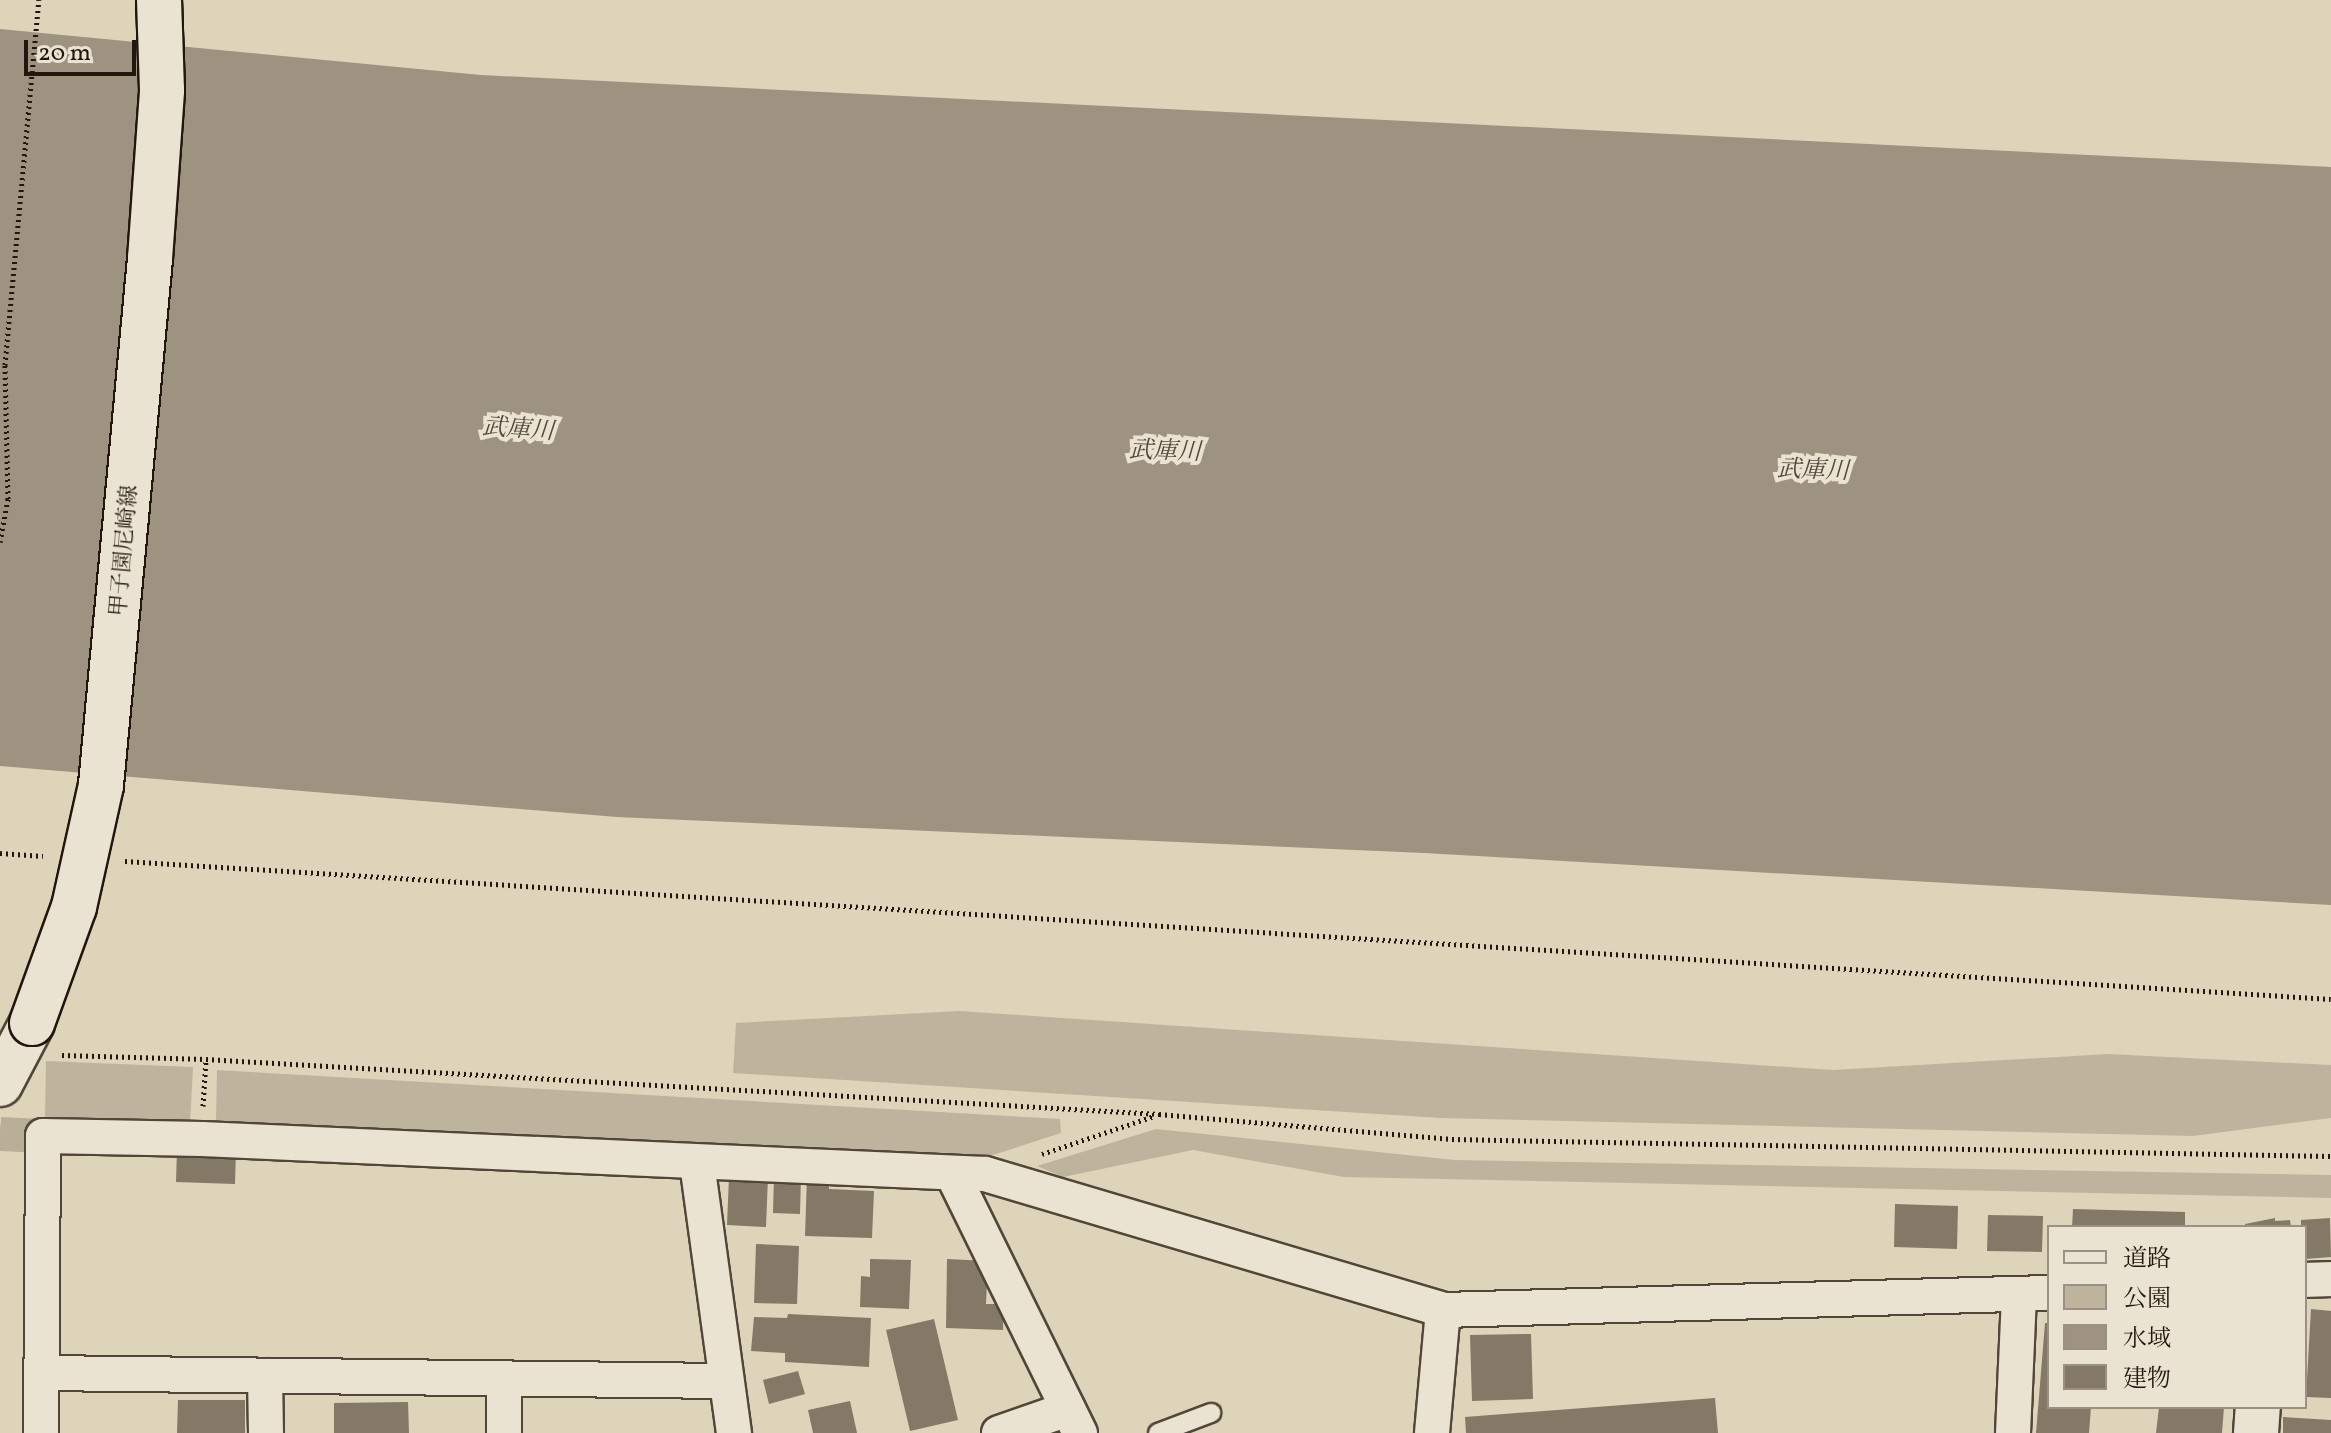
<!DOCTYPE html>
<meta charset="utf-8">
<style>
body{margin:0}
#map{position:relative;width:2331px;height:1433px;overflow:hidden;background:#ded4ba;font-family:Vollkorn,"Noto Serif JP",serif}
div>[style]{position:absolute}
.green>*{inset:0;background:#beb49d}
.water>*{inset:0;background:#9e9380}
.building>*{inset:0;background:#847967}
.street-tunnel>*{height:34px;margin-top:-17px;transform-origin:0;background:repeating-linear-gradient(90deg,#b9ae98 0 34px,transparent 0 51px)}
.path>*{height:5px;margin-top:-2.5px;transform-origin:0;background:repeating-linear-gradient(90deg,#23160e 0 2px,transparent 0 6px)}
.roads{filter:drop-shadow(2px 0 #524639) drop-shadow(-2px 0 #524639) drop-shadow(0 2px #524639) drop-shadow(0 -2px #524639)}
.lane>*{height:18px;margin:-9px;padding:0 9px;transform-origin:9px;border-radius:9px;background:#eae3d2}
.street>*{height:34px;margin:-17px;padding:0 17px;transform-origin:17px;border-radius:17px;background:#eae3d2}
.secondary>*{height:44px;margin:-22px;padding:0 22px;transform-origin:22px;border-radius:22px;background:#eae3d2}
.bridges{filter:drop-shadow(2px 0 #23160e) drop-shadow(-2px 0 #23160e) drop-shadow(0 2px #23160e) drop-shadow(0 -2px #23160e)}
.secondary-bridge>*{height:44px;margin:-22px;padding:0 22px;transform-origin:22px;border-radius:22px;background:#eae3d2}
span{translate:-50% -50%;white-space:nowrap;text-align:center;line-height:1.15;-webkit-text-stroke:8px #eae3d2;paint-order:stroke}
.street-label{font-size:22px;color:#23160e}
.water-label{font-size:24px;color:#54483c;font-style:italic}
.legend{position:absolute;left:2047px;top:1225px;width:260px;height:184px;box-sizing:border-box;background:#eae3d2;border:2px solid #9a9184;margin:0;padding:10px 14px;list-style:none;font-size:24px;color:#23160e}
.legend li{display:flex;align-items:center;gap:16px;height:40px}
.legend b{width:40px;border:2px solid #9a9184}
.scale{position:absolute;left:24px;top:40px;width:112px;height:36px;box-sizing:border-box;border:4px solid #23160e;border-top:0;padding-left:10px;font-size:24px;line-height:28px;white-space:nowrap;color:#23160e;-webkit-text-stroke:6px #eae3d2;paint-order:stroke}
</style>
<div id="map">
<div class="green">
<i style="clip-path:polygon(959px 1011px,1833px 1070px,2108px 1054px,2331px 1065px,2331px 1118px,2193px 1136px,1441px 1118px,733px 1073px,736px 1023px)"></i>
<i style="clip-path:polygon(46px 1061px,193px 1067px,190px 1124px,45px 1118px)"></i>
<i style="clip-path:polygon(217px 1070px,1060px 1119px,1061px 1133px,993px 1155px,216px 1121px)"></i>
<i style="clip-path:polygon(1156px 1129px,1455px 1160px,2331px 1175px,2331px 1198px,1344px 1177px,1193px 1150px,1063px 1177px,1037px 1166px)"></i>
</div>
<div class="water">
<i style="clip-path:polygon(0 29px,481px 75px,2331px 167px,2331px 905px,1424px 853px,617px 817px,0 766px)"></i>
</div>
<div class="building">
<i style="clip-path:polygon(177px 1148px,236px 1151px,235px 1184px,176px 1182px)"></i>
<i style="clip-path:polygon(729px 1176px,768px 1177px,766px 1227px,727px 1225px)"></i>
<i style="clip-path:polygon(774px 1176px,801px 1177px,800px 1214px,773px 1213px)"></i>
<i style="clip-path:polygon(807px 1176px,829px 1177px,829px 1189px,874px 1191px,872px 1238px,805px 1236px)"></i>
<i style="clip-path:polygon(1895px 1204px,1958px 1206px,1957px 1249px,1894px 1247px)"></i>
<i style="clip-path:polygon(2073px 1209px,2185px 1212px,2185px 1227px,2072px 1227px)"></i>
<i style="clip-path:polygon(1988px 1215px,2043px 1216px,2042px 1252px,1987px 1251px)"></i>
<i style="clip-path:polygon(2275px 1218px,2275px 1221px,2290px 1220px,2291px 1227px,2245px 1227px,2245px 1224px)"></i>
<i style="clip-path:polygon(2330px 1218px,2331px 1257px,2305px 1259px,2305px 1227px,2301px 1227px,2301px 1220px)"></i>
<i style="clip-path:polygon(756px 1244px,799px 1246px,797px 1304px,754px 1303px)"></i>
<i style="clip-path:polygon(870px 1259px,911px 1260px,909px 1309px,860px 1307px,861px 1276px,870px 1277px)"></i>
<i style="clip-path:polygon(947px 1259px,988px 1261px,986px 1304px,1004px 1304px,1003px 1330px,946px 1328px)"></i>
<i style="clip-path:polygon(2311px 1309px,2331px 1311px,2331px 1398px,2306px 1397px)"></i>
<i style="clip-path:polygon(788px 1314px,871px 1318px,869px 1367px,785px 1362px,785px 1353px,751px 1351px,754px 1317px,787px 1318px)"></i>
<i style="clip-path:polygon(934px 1319px,958px 1420px,910px 1431px,886px 1330px)"></i>
<i style="clip-path:polygon(2045px 1323px,2049px 1323px,2049px 1407px,2091px 1407px,2089px 1433px,2036px 1433px)"></i>
<i style="clip-path:polygon(1531px 1334px,1533px 1399px,1472px 1401px,1470px 1335px)"></i>
<i style="clip-path:polygon(798px 1371px,805px 1394px,769px 1404px,763px 1380px)"></i>
<i style="clip-path:polygon(1715px 1398px,1718px 1433px,1466px 1433px,1465px 1417px)"></i>
<i style="clip-path:polygon(178px 1400px,245px 1400px,245px 1433px,177px 1433px)"></i>
<i style="clip-path:polygon(850px 1401px,857px 1433px,813px 1433px,808px 1410px)"></i>
<i style="clip-path:polygon(408px 1402px,409px 1433px,334px 1433px,334px 1403px)"></i>
<i style="clip-path:polygon(2159px 1407px,2224px 1407px,2222px 1433px,2156px 1433px)"></i>
<i style="clip-path:polygon(2283px 1417px,2331px 1420px,2331px 1433px,2283px 1433px)"></i>
</div>
<div class="street-tunnel">
<i style="left:0;top:1134px;width:43px;rotate:2.7deg"></i>
</div>
<div class="path">
<i style="left:0;top:542px;width:44px;rotate:-79.5deg"></i>
<i style="left:8px;top:499px;width:134px;rotate:-91.3deg"></i>
<i style="left:5px;top:365px;width:367px;rotate:-84.7deg"></i>
<i style="left:0;top:853px;width:43px;rotate:4deg"></i>
<i style="left:125px;top:861px;width:2210px;rotate:3.58deg"></i>
<i style="left:62px;top:1055px;width:144px;rotate:1.6deg"></i>
<i style="left:206px;top:1059px;width:955px;rotate:3.3deg"></i>
<i style="left:1159px;top:1114px;width:294px;rotate:4.9deg"></i>
<i style="left:1452px;top:1139px;width:879px;rotate:1.11deg"></i>
<i style="left:203px;top:1106px;width:47px;rotate:-86.3deg"></i>
<i style="left:1042px;top:1154px;width:118px;rotate:-18.7deg"></i>
</div>
<div class="roads">
<div class="lane">
<i style="left:1158px;top:1433px;width:57px;rotate:-20.7deg"></i>
</div>
<div class="street">
<i style="left:697px;top:1163px;width:273px;rotate:82.2deg"></i>
<i style="left:952px;top:1173px;width:290px;rotate:63.8deg"></i>
<i style="left:2305px;top:1280px;width:26px;rotate:-2deg"></i>
<i style="left:41px;top:1373px;width:685px;rotate:0.67deg"></i>
<i style="left:265px;top:1376px;width:57px;rotate:89deg"></i>
<i style="left:41px;top:1433px;width:297px;rotate:-89.6deg"></i>
<i style="left:43px;top:1136px;width:159px;rotate:1.1deg"></i>
<i style="left:202px;top:1139px;width:784px;rotate:2.56deg"></i>
<i style="left:985px;top:1174px;width:478px;rotate:16.5deg"></i>
<i style="left:1443px;top:1310px;width:606px;rotate:-1.61deg"></i>
<i style="left:504px;top:1433px;width:54px;rotate:-90deg"></i>
<i style="left:999px;top:1433px;width:73px;rotate:-19.2deg"></i>
<i style="left:1432px;top:1433px;width:123px;rotate:-84.9deg"></i>
<i style="left:2013px;top:1433px;width:138px;rotate:-87.5deg"></i>
</div>
<div class="secondary">
<i style="left:0;top:1084px;width:69px;rotate:-62.3deg"></i>
<i style="left:2256px;top:1433px;width:26px;rotate:-86deg"></i>
</div>
</div>
<div class="bridges">
<div class="secondary-bridge">
<i style="left:32px;top:1023px;width:123px;rotate:-70.1deg"></i>
<i style="left:74px;top:907px;width:125px;rotate:-77.5deg"></i>
<i style="left:101px;top:785px;width:528px;rotate:-84.68deg"></i>
<i style="left:150px;top:259px;width:169px;rotate:-85.9deg"></i>
<i style="left:162px;top:90px;width:90px;rotate:-91.9deg"></i>
</div>
</div>
<div class="street-label">
<span style="left:125px;top:551px;rotate:-85deg">甲子園尼崎線</span>
</div>
<div class="water-label">
<span style="left:518px;top:431px;rotate:4deg">武庫川</span>
<span style="left:1165px;top:453px;rotate:2deg">武庫川</span>
<span style="left:1813px;top:472px;rotate:2deg">武庫川</span>
</div>
<ul class="legend">
<li><b style="height:10px;background:#eae3d2"></b>道路</li>
<li><b style="height:22px;background:#beb49d"></b>公園</li>
<li><b style="height:22px;background:#9e9380"></b>水域</li>
<li><b style="height:22px;background:#847967"></b>建物</li>
</ul>
<div class="scale">20 m</div>
</div>
